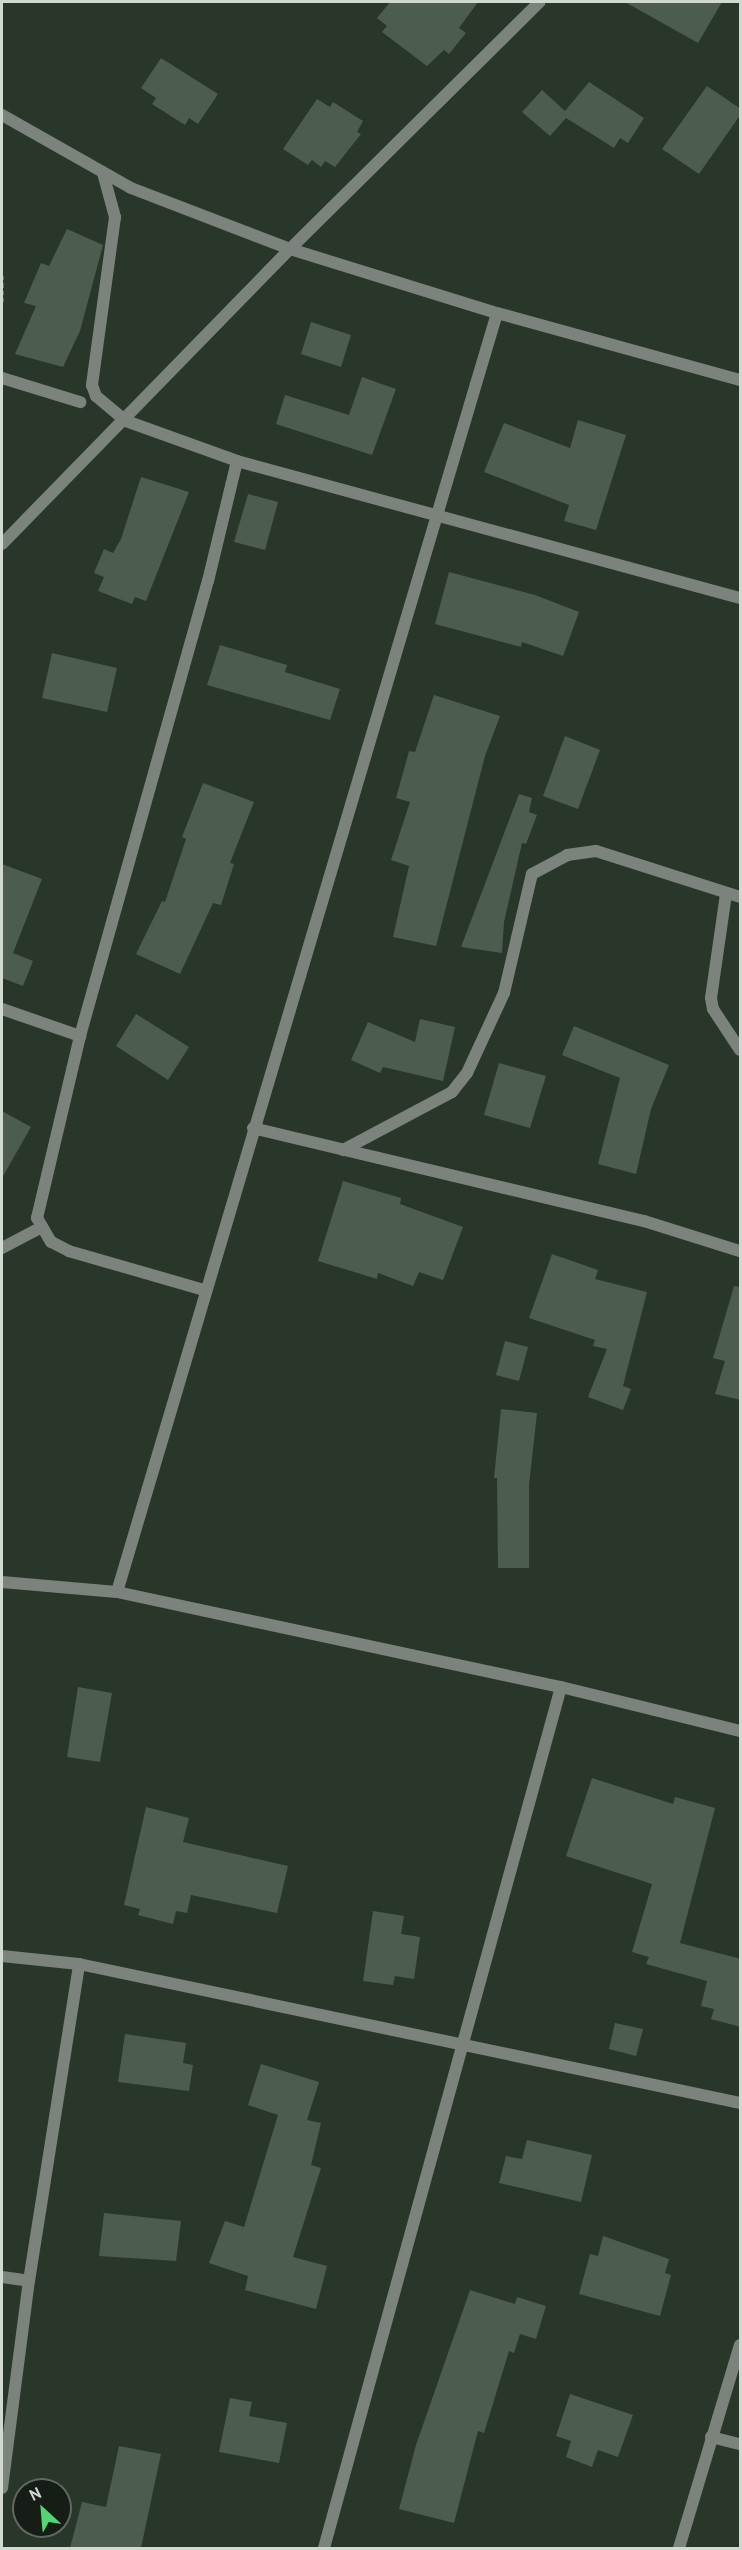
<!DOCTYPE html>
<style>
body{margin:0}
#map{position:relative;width:742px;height:2550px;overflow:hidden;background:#28372a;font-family:"PT Sans",sans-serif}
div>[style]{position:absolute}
.building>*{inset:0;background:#4c5c4e}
.path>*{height:4px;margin-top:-2px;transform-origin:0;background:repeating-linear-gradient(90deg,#606d62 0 4.5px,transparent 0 7.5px)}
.minor>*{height:12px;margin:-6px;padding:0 6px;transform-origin:6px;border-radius:6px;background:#7c837d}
span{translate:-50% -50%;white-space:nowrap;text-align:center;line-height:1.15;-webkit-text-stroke:6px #161c16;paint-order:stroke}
.frame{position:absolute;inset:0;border:3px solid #cfd9d0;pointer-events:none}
.north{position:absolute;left:12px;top:2478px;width:60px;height:60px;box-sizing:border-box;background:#161c16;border:2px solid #606860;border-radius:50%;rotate:334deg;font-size:16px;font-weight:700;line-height:24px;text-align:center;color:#cfd9d0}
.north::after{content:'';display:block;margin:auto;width:21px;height:27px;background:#52d673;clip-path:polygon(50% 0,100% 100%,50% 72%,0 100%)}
</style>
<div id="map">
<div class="building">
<i style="clip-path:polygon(390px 2px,478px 2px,459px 28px,466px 33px,449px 54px,444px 50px,427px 66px,382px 32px,387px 26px,377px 18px)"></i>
<i style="clip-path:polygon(625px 2px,722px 2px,698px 43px)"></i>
<i style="clip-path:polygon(161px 58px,218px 94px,198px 124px,189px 118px,185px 125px,152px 104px,156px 98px,141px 88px)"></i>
<i style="clip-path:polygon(589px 82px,644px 118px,628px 143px,620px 138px,614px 148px,566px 118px,550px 136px,522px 112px,542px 90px,565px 111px)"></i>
<i style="clip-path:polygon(707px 86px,741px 109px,741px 114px,699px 174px,662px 149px)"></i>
<i style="clip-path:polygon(317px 99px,330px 107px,333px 102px,363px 121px,357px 132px,361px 134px,335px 167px,325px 161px,321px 167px,312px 160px,308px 165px,283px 149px)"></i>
<i style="clip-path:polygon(67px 229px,103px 245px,80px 331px,63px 367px,15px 354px,36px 306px,24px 303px,41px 263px,49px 266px)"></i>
<i style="clip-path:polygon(311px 322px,351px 335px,341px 367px,301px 354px)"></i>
<i style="clip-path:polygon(362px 377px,396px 389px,372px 455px,276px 424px,285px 395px,349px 415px)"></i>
<i style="clip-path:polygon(578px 420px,626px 435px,596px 530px,564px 521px,569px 505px,484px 472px,504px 423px,570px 448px)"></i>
<i style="clip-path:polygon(141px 477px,189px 492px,146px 601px,135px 597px,132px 604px,98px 591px,104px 577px,94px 573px,104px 549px,113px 553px,121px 539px)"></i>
<i style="clip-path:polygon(248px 494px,278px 502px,265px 550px,234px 542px)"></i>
<i style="clip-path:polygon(449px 572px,535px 595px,579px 612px,563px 656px,522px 642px,521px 647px,435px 624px)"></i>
<i style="clip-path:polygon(220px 645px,287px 665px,285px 672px,340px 689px,330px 720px,207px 685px)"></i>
<i style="clip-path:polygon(52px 653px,117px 668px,107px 712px,42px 698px)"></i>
<i style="clip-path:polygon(434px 695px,500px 716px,485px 756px,436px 946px,393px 937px,409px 866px,391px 860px,410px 802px,396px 798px,409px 751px,415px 752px)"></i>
<i style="clip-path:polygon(565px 736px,600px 750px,578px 809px,543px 796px)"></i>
<i style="clip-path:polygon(203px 783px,254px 802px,230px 863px,234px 864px,221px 905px,213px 903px,180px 974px,136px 954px,162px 901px,165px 902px,186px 839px,182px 837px)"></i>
<i style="clip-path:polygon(519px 794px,532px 798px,529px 812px,537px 815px,526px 844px,522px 843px,504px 922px,502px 953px,461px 947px)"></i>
<i style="clip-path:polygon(2px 864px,42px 879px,13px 953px,33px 961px,23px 986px,2px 978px)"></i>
<i style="clip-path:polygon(136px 1014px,189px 1047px,168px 1080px,116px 1046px)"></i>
<i style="clip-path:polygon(420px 1019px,455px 1027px,443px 1081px,383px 1067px,380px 1073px,351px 1060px,368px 1022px,415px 1042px)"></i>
<i style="clip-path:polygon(574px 1026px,669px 1065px,651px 1109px,636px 1174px,598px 1164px,620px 1078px,562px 1055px)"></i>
<i style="clip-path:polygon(499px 1063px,546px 1076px,530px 1128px,484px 1115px)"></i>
<i style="clip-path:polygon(2px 1111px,31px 1127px,2px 1178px)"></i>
<i style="clip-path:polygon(343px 1181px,401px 1198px,400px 1204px,463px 1227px,443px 1280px,419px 1272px,413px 1286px,378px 1273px,377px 1279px,318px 1261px)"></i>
<i style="clip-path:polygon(552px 1254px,598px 1270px,595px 1279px,647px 1292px,623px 1386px,631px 1389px,623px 1410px,588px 1397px,607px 1349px,593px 1346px,595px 1340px,529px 1318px)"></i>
<i style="clip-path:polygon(734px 1286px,741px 1287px,741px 1400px,715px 1394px,725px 1361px,713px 1358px)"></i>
<i style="clip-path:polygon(505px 1341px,528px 1347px,519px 1381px,496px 1375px)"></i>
<i style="clip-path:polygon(501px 1409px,537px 1413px,529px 1485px,529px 1568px,498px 1568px,497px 1478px,494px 1478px)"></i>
<i style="clip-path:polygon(78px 1687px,112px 1693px,100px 1762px,67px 1757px)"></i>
<i style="clip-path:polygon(592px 1778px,673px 1804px,675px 1797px,715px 1808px,680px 1943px,741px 1959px,741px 2027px,711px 2019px,714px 2009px,701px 2006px,707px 1981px,646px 1964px,649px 1957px,632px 1952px,652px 1884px,566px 1856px)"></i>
<i style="clip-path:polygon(146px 1807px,189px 1818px,183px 1842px,288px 1866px,277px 1913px,191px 1895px,187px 1913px,176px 1911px,173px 1924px,138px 1915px,140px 1909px,124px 1905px)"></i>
<i style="clip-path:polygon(373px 1911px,404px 1916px,401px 1934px,420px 1937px,414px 1979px,395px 1976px,393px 1985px,363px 1981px)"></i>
<i style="clip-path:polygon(615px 2023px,643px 2029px,636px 2056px,609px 2049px)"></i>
<i style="clip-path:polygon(125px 2034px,186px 2043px,183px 2063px,193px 2065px,189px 2091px,118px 2082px)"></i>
<i style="clip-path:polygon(261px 2064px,319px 2082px,307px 2120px,321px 2123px,311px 2165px,321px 2168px,293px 2257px,327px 2266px,316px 2309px,245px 2290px,248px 2276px,209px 2263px,225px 2221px,244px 2227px,278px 2115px,248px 2105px)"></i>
<i style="clip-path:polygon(527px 2140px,592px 2155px,581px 2202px,499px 2183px,506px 2156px,522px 2159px)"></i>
<i style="clip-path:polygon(104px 2213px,181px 2221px,176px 2261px,99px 2256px)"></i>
<i style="clip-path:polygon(603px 2236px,669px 2259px,665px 2273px,671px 2275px,660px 2316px,579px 2294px,590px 2254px,598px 2256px)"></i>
<i style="clip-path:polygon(470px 2290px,515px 2304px,517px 2297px,546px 2306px,536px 2339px,520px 2334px,514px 2353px,509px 2351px,484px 2433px,478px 2431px,454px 2523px,399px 2509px,416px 2445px)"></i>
<i style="clip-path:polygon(570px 2394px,633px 2415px,618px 2457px,598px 2450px,592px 2467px,566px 2457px,571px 2441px,556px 2436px)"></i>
<i style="clip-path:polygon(230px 2398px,252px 2402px,249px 2416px,287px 2423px,279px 2463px,219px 2452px)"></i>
<i style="clip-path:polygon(119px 2446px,161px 2454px,141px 2548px,70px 2548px,82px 2502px,106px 2507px)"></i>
</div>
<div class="path">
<i style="left:2px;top:276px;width:26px;rotate:90deg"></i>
</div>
<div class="minor">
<i style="left:2px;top:115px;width:148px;rotate:29.5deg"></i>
<i style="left:131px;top:188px;width:170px;rotate:21deg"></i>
<i style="left:290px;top:249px;width:217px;rotate:17.2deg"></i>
<i style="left:497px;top:313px;width:252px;rotate:15.4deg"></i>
<i style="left:103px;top:173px;width:46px;rotate:74.7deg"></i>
<i style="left:115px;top:217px;width:170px;rotate:97.8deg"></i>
<i style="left:92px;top:385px;width:12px;rotate:70deg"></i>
<i style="left:96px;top:396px;width:39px;rotate:40deg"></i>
<i style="left:126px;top:421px;width:118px;rotate:19.8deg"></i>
<i style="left:237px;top:461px;width:521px;rotate:15.24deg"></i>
<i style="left:2px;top:378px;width:82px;rotate:17.1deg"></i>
<i style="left:2px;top:544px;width:412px;rotate:-45.7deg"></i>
<i style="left:290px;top:249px;width:351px;rotate:-44.7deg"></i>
<i style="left:726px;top:894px;width:105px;rotate:98.2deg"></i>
<i style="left:711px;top:998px;width:11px;rotate:80deg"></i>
<i style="left:713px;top:1009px;width:49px;rotate:56.6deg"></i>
<i style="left:2px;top:1009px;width:83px;rotate:19.1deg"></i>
<i style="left:253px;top:1128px;width:402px;rotate:13.4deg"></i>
<i style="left:644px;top:1221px;width:101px;rotate:17.4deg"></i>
<i style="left:343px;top:1150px;width:123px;rotate:-28deg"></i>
<i style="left:452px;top:1092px;width:24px;rotate:-52deg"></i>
<i style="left:467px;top:1073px;width:88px;rotate:-65.2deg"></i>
<i style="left:504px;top:993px;width:122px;rotate:-76.8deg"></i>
<i style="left:532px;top:874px;width:40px;rotate:-28deg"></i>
<i style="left:567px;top:855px;width:29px;rotate:-8deg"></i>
<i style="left:596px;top:851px;width:151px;rotate:17.7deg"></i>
<i style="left:2px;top:1248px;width:43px;rotate:-27.8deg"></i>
<i style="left:204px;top:1290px;width:141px;rotate:-163.9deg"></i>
<i style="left:69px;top:1251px;width:20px;rotate:-153deg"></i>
<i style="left:51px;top:1242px;width:28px;rotate:-120deg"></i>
<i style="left:37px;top:1218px;width:187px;rotate:-76.7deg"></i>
<i style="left:80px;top:1036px;width:473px;rotate:-74.3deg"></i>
<i style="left:208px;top:581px;width:123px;rotate:-76.4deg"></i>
<i style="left:2px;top:1582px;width:115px;rotate:5deg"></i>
<i style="left:117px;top:1592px;width:454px;rotate:12.1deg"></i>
<i style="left:561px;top:1687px;width:184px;rotate:13.8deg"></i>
<i style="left:117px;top:1592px;width:1334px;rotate:-73.45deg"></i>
<i style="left:2px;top:1956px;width:77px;rotate:5.9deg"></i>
<i style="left:79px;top:1964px;width:675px;rotate:11.88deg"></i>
<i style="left:2px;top:2277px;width:27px;rotate:8deg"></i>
<i style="left:711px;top:2437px;width:30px;rotate:14deg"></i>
<i style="left:2px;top:2488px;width:209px;rotate:-82.6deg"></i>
<i style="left:29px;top:2281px;width:321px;rotate:-81deg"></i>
<i style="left:324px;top:2548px;width:893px;rotate:-74.61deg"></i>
<i style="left:679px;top:2548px;width:212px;rotate:-73.3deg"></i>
</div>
<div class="frame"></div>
<div class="north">N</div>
</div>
